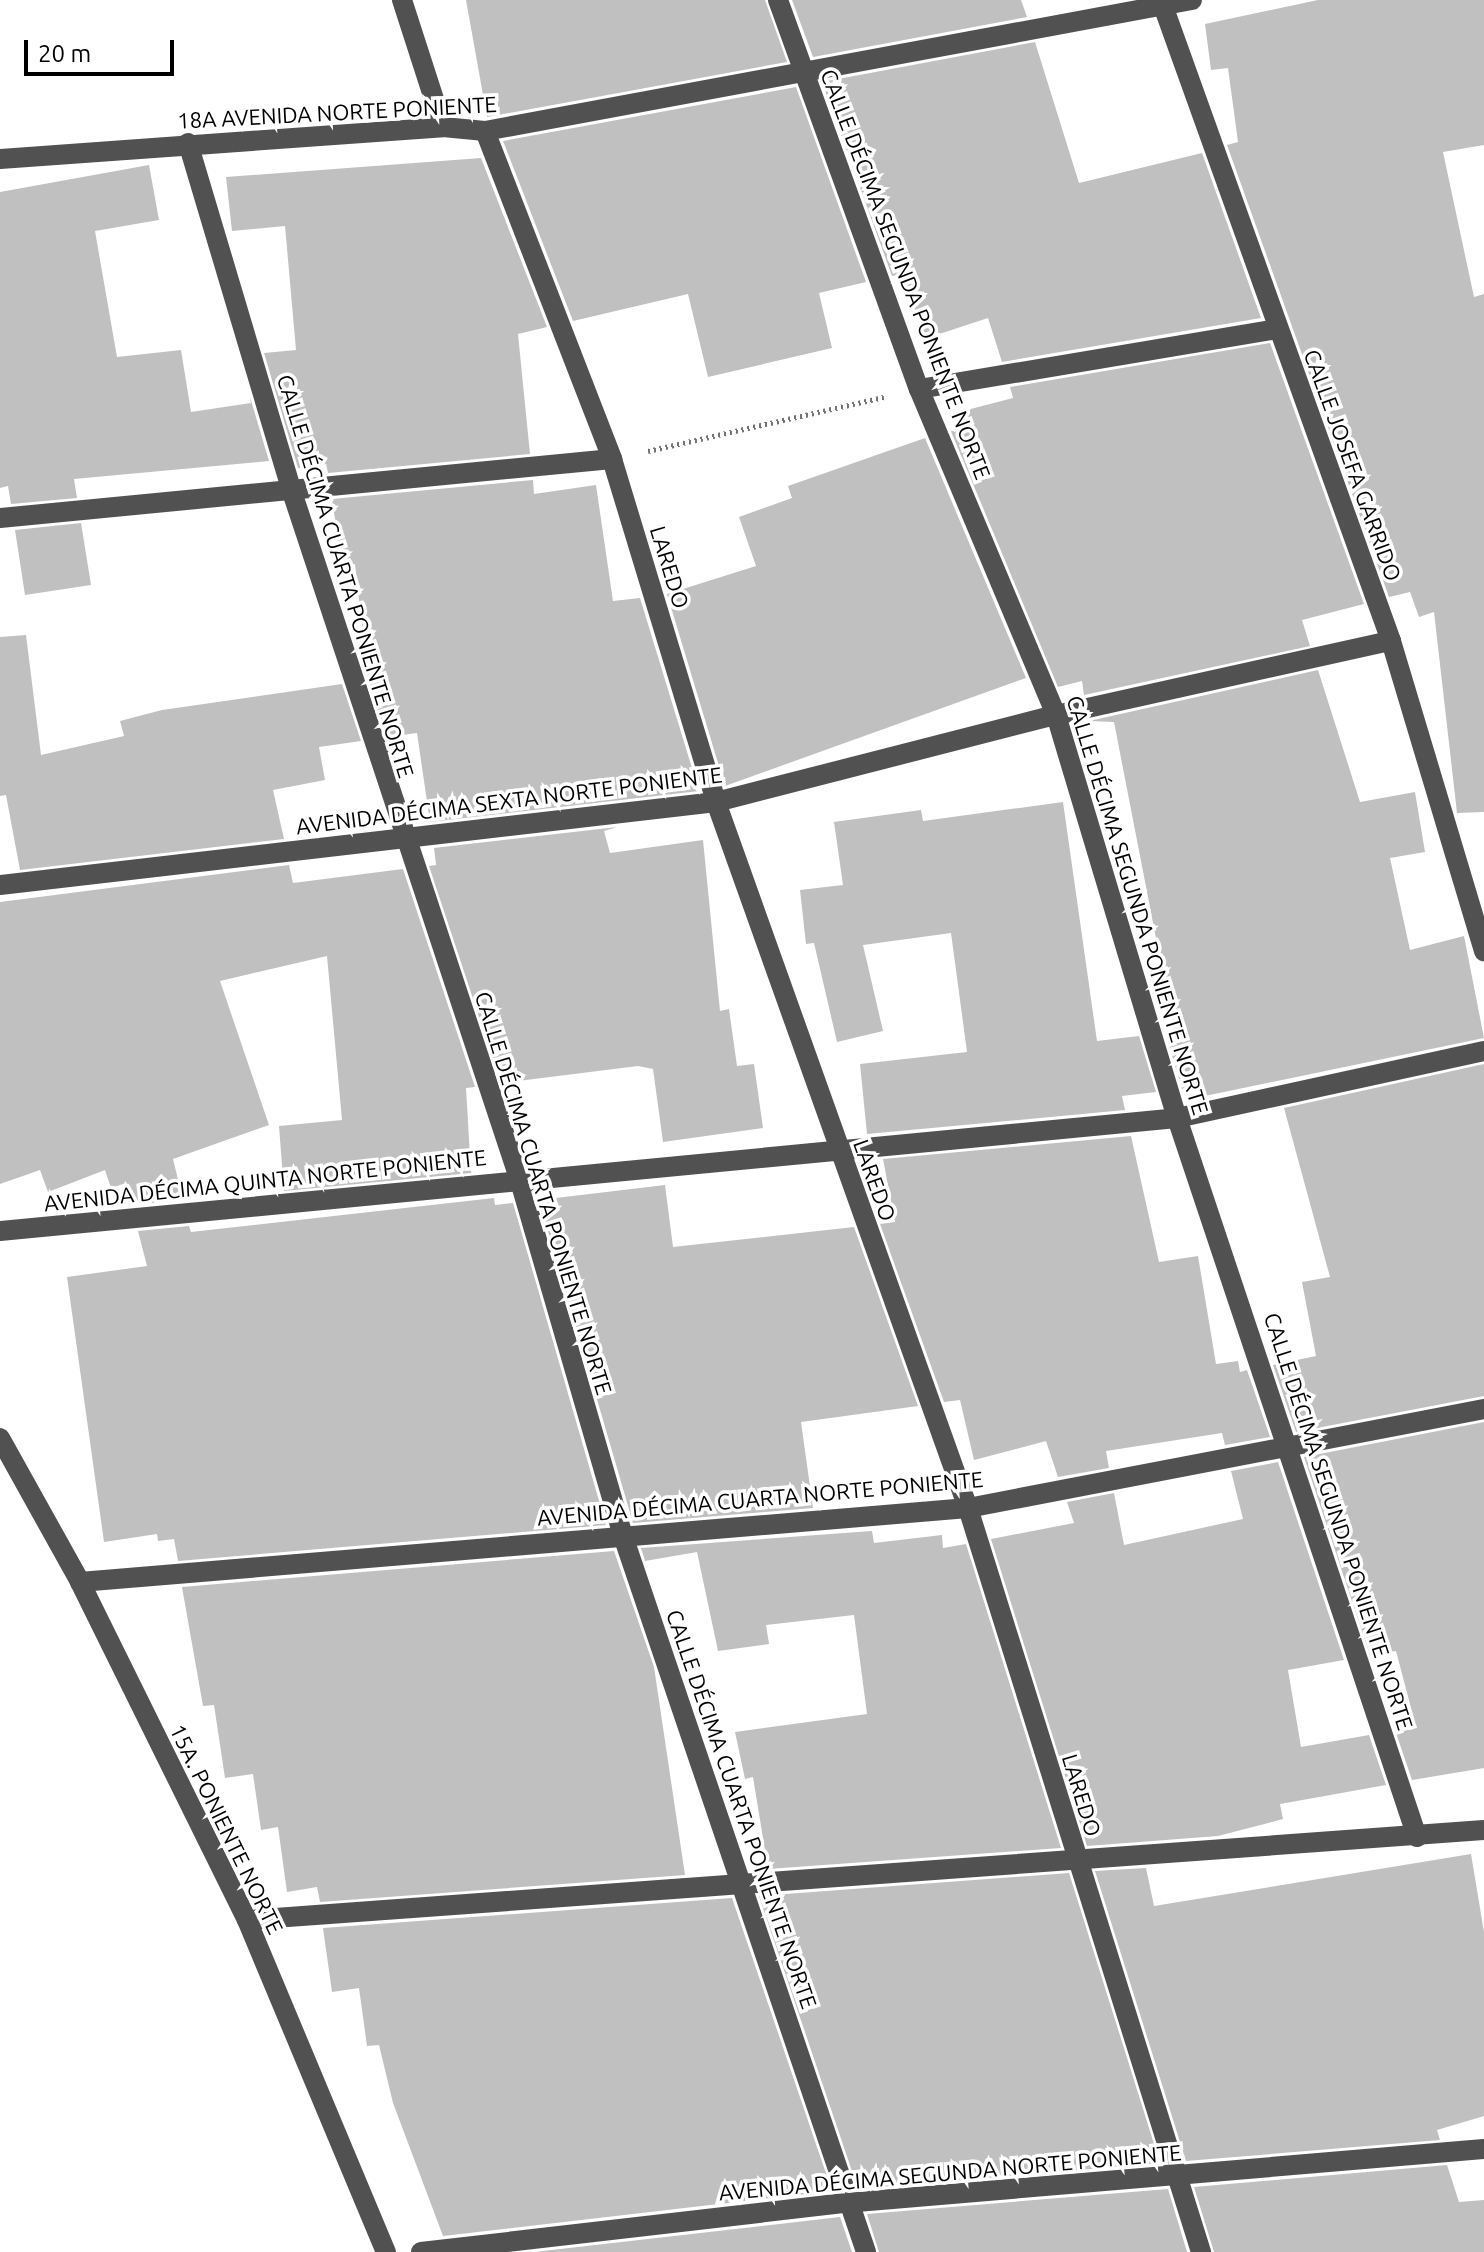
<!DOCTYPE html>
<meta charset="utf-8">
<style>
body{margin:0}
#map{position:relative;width:1484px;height:2252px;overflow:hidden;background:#fff;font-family:Ubuntu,sans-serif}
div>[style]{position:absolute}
.building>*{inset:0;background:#c0c0c0}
.path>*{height:5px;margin-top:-2.5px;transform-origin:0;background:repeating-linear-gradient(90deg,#737373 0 2px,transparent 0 6px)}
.minor>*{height:20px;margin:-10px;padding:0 10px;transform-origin:10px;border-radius:10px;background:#515151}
span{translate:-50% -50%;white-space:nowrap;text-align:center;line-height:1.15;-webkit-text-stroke:7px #fff;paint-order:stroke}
.street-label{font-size:22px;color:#000}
.scale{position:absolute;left:24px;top:40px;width:150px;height:36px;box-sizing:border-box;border:4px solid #000;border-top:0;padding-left:10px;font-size:24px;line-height:28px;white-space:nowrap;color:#000;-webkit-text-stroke:6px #fff;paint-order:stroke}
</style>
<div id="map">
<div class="building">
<i style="clip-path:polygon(466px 0,765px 0,787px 62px,487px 117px)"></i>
<i style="clip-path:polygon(792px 0,1021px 0,1027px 17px,813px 57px)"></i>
<i style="clip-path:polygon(1318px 0,1484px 0,1484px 145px,1443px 152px,1474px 297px,1484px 294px,1484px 812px,1457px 813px,1434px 612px,1419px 617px,1410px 592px,1389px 597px,1227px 145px,1238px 142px,1228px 68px,1211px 70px,1205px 24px)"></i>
<i style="clip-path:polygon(1035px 42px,1079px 183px,1202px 153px,1261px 318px,1002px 362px,988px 318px,924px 339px,904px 274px,892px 276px,822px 82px)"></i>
<i style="clip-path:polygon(796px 87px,866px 282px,819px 293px,832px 348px,708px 377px,688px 294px,573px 321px,503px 141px)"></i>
<i style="clip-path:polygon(481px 158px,547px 327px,518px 334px,530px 454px,328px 473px,326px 464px,298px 468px,264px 353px,296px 350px,285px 226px,232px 231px,226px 177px)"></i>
<i style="clip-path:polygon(149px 165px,159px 220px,95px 231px,117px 357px,181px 350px,191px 412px,251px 403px,250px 397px,269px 461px,74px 479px,77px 498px,11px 504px,8px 486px,0 488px,0 192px)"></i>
<i style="clip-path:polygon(1270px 343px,1364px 604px,1302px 620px,1310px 646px,1084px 695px,1082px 681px,1058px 687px,950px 429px,966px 424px,963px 411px,1013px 398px,1010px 387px)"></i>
<i style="clip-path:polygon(925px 438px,1026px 678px,725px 786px,667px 594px,756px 566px,739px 517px,792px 498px,788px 486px)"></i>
<i style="clip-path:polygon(533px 480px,534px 494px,596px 485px,613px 601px,640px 598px,699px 791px,430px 822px,417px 733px,387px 737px,368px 679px,355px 564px,342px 566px,332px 499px)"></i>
<i style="clip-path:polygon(81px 523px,91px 585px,25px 595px,15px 530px)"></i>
<i style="clip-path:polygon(26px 635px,41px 755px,124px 736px,120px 721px,162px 710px,342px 684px,361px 741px,319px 747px,325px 780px,273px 790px,284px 839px,20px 870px,6px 795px,0 796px,0 637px)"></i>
<i style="clip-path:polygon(1318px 670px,1360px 802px,1415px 792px,1425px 852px,1390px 858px,1410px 950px,1464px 936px,1484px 1038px,1200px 1097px,1197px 1087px,1182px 1089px,1165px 1032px,1174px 1031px,1114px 722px,1089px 721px)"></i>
<i style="clip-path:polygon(1063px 802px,1097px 1041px,1139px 1036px,1156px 1092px,1122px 1096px,1125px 1110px,867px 1134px,860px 1064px,967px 1052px,951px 933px,863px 945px,883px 1031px,837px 1042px,814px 943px,806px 944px,800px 890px,843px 885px,834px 822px,921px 810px,923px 821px)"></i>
<i style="clip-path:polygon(617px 827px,604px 831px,610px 853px,703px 840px,720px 1011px,729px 1009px,737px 1066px,754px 1064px,763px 1128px,663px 1142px,653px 1069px,638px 1066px,501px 1083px,429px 866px,436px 865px,434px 848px)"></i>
<i style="clip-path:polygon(289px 865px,293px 883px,403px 869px,475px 1087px,466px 1088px,471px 1173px,284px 1191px,279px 1126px,342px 1120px,327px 956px,220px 981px,269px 1125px,173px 1159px,183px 1200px,131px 1205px,126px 1183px,111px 1188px,105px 1170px,48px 1192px,40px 1170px,0 1184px,0 902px)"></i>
<i style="clip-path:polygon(1484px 1064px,1484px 1396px,1296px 1432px,1273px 1365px,1316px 1356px,1302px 1282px,1330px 1277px,1284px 1108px)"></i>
<i style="clip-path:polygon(1131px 1136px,1159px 1262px,1198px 1256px,1216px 1364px,1238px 1361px,1240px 1372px,1247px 1370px,1270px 1437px,1225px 1445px,1222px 1433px,1106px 1451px,1109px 1468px,1058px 1477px,1046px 1441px,974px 1460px,960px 1400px,944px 1402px,880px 1224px,895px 1222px,883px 1159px)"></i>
<i style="clip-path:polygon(665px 1185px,673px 1247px,854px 1227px,918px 1406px,801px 1422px,813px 1508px,633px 1523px,539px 1200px)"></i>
<i style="clip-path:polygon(494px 1198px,495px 1205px,513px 1203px,606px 1525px,178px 1561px,174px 1539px,158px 1541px,157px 1534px,104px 1542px,67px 1277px,147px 1266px,138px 1231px,189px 1226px,191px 1232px)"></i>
<i style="clip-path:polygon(1484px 1422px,1484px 1768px,1412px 1780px,1395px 1730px,1416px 1727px,1396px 1651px,1370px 1655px,1304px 1457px)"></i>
<i style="clip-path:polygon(1278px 1462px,1344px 1660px,1288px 1670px,1301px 1747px,1369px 1735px,1386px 1785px,1280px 1804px,1283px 1819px,1218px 1836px,1087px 1846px,991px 1539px,1074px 1523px,1067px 1502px,1114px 1493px,1124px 1545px,1243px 1519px,1231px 1471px)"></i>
<i style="clip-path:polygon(872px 1531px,874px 1543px,942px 1535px,943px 1548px,966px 1544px,1061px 1848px,768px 1869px,753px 1777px,745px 1779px,735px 1732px,867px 1714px,854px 1615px,766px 1625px,769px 1644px,718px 1651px,697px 1552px,645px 1561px,641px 1548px)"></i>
<i style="clip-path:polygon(614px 1551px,654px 1667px,685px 1875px,320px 1902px,317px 1887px,287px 1892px,278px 1827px,261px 1830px,253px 1774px,225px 1778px,214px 1705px,203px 1706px,182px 1587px)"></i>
<i style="clip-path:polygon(1471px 1854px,1484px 1932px,1484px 2116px,1437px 2130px,1440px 2140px,1186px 2161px,1095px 1871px,1146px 1868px,1154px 1906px)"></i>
<i style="clip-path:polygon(1069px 1873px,1160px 2163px,858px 2189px,759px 1896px)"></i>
<i style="clip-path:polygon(732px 1898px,832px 2191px,443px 2236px,393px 2103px,379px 2045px,367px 2046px,359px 1988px,332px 1992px,323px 1928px)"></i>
<i style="clip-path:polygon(1447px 2165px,1459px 2202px,1484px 2200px,1484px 2252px,1214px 2252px,1194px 2187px)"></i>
<i style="clip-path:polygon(1168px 2189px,1187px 2252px,879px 2252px,867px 2214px)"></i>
<i style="clip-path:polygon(840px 2217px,852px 2252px,534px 2252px)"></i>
</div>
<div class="path">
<i style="left:648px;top:451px;width:242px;rotate:-12.9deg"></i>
</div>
<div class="minor">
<i style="left:402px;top:0;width:133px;rotate:72.1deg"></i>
<i style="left:778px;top:0;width:414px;rotate:70.1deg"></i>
<i style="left:919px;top:389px;width:354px;rotate:67.2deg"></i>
<i style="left:1056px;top:715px;width:421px;rotate:73.3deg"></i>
<i style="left:1177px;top:1118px;width:758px;rotate:71.54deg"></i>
<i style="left:1161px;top:0;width:681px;rotate:70.26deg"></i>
<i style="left:1391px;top:641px;width:324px;rotate:73.3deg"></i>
<i style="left:485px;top:131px;width:352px;rotate:68.8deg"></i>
<i style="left:612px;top:459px;width:358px;rotate:73.1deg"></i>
<i style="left:716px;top:802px;width:750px;rotate:70.36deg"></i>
<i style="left:968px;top:1508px;width:780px;rotate:72.61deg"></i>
<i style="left:188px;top:143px;width:361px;rotate:73.4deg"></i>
<i style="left:291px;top:489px;width:726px;rotate:71.69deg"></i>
<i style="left:519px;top:1178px;width:370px;rotate:73.8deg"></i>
<i style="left:622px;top:1533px;width:759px;rotate:71.25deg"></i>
<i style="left:0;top:159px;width:444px;rotate:-4.1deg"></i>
<i style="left:443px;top:127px;width:42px;rotate:5.4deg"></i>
<i style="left:485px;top:131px;width:719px;rotate:-10.5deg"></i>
<i style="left:919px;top:389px;width:363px;rotate:-9.5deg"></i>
<i style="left:0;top:518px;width:615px;rotate:-5.51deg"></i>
<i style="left:0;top:885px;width:721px;rotate:-6.61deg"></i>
<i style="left:716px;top:802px;width:351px;rotate:-14.4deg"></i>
<i style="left:1056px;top:715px;width:343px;rotate:-12.5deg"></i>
<i style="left:0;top:1231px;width:1182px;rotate:-5.48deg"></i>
<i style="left:1177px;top:1118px;width:314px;rotate:-12.3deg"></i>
<i style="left:0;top:1438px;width:165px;rotate:60.9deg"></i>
<i style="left:80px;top:1582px;width:377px;rotate:63.7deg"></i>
<i style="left:247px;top:1920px;width:360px;rotate:67.3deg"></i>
<i style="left:80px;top:1582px;width:891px;rotate:-4.76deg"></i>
<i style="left:968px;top:1508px;width:525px;rotate:-10.86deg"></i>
<i style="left:247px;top:1920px;width:1240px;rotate:-4.16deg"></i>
<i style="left:421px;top:2252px;width:427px;rotate:-6.6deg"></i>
<i style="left:845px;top:2203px;width:641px;rotate:-4.83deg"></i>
</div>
<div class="street-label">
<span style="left:337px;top:112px;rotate:-3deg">18A AVENIDA NORTE PONIENTE</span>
<span style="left:906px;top:274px;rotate:69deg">CALLE DÉCIMA SEGUNDA PONIENTE NORTE</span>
<span style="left:1353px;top:465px;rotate:70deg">CALLE JOSEFA GARRIDO</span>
<span style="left:670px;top:567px;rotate:73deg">LAREDO</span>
<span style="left:346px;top:576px;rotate:73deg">CALLE DÉCIMA CUARTA PONIENTE NORTE</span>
<span style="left:509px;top:800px;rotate:-7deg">AVENIDA DÉCIMA SEXTA NORTE PONIENTE</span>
<span style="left:1138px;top:905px;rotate:73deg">CALLE DÉCIMA SEGUNDA PONIENTE NORTE</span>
<span style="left:265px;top:1180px;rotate:-6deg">AVENIDA DÉCIMA QUINTA NORTE PONIENTE</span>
<span style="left:875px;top:1180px;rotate:70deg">LAREDO</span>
<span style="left:544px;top:1193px;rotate:73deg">CALLE DÉCIMA CUARTA PONIENTE NORTE</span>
<span style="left:760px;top:1498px;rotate:-5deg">AVENIDA DÉCIMA CUARTA NORTE PONIENTE</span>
<span style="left:1339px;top:1521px;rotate:72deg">CALLE DÉCIMA SEGUNDA PONIENTE NORTE</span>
<span style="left:1082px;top:1795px;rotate:73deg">LAREDO</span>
<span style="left:742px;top:1809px;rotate:71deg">CALLE DÉCIMA CUARTA PONIENTE NORTE</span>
<span style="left:227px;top:1829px;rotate:64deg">15A. PONIENTE NORTE</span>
<span style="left:950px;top:2172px;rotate:-5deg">AVENIDA DÉCIMA SEGUNDA NORTE PONIENTE</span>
</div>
<div class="scale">20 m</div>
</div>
